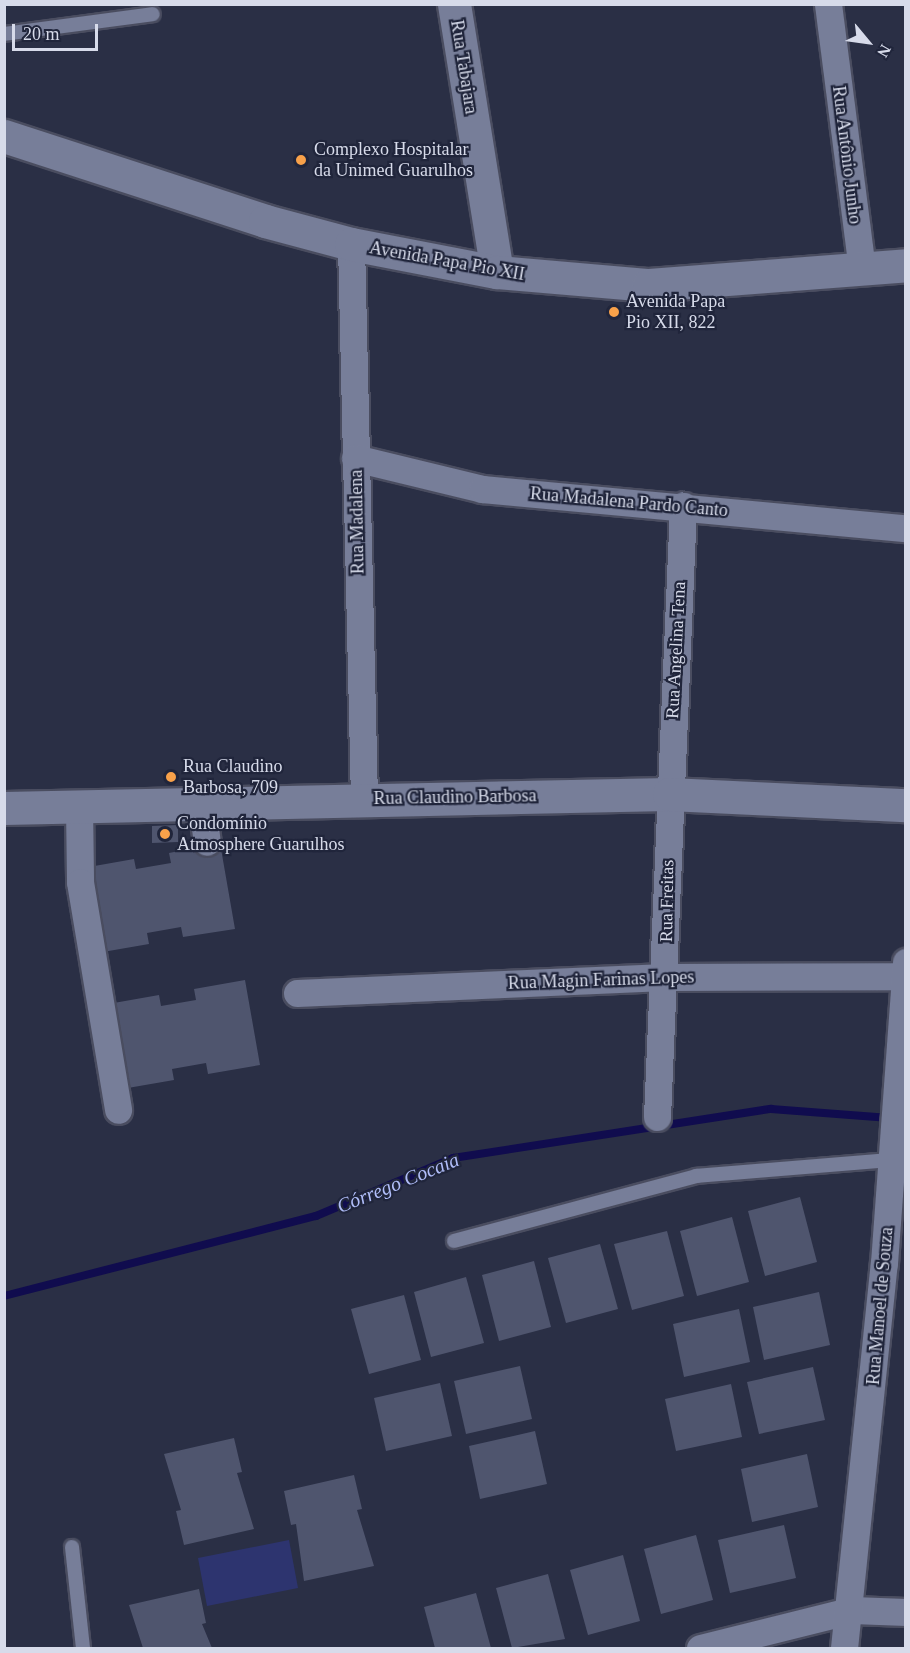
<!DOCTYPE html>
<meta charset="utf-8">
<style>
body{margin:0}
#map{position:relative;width:910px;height:1653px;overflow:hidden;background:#2a2f45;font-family:Georgia,serif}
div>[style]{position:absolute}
.green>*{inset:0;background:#2d346f}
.stream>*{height:8px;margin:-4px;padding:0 4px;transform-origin:4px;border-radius:4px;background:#100c4e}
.building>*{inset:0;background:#4f556e}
.roads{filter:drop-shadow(2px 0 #4a4d60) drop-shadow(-2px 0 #4a4d60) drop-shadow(0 2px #4a4d60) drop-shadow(0 -2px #4a4d60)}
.service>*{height:14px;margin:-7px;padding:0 7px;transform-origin:7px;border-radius:7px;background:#777e99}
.minor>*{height:27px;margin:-13.5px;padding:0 13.5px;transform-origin:13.5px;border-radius:13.5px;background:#777e99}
.tertiary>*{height:33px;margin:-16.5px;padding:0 16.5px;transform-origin:16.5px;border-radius:16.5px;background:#777e99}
.dots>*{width:16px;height:16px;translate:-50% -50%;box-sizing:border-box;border:3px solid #20253b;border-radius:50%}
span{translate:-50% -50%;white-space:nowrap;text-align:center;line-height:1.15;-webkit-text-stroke:4.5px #20253b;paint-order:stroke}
.street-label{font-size:18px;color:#d7dbea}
.poi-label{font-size:18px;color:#d7dbea}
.left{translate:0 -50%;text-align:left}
.water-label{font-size:20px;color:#b0bdf9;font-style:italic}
.frame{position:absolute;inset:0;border:6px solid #d7dbea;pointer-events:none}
.north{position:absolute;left:838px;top:12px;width:60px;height:60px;-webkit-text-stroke:4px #20253b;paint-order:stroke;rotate:119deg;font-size:16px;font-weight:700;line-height:24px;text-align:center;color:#d7dbea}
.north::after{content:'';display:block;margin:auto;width:21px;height:27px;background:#d7dbea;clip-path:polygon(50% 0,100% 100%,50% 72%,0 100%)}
.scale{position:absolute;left:12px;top:24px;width:86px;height:27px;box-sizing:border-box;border:3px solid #d7dbea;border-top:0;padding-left:8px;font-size:18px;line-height:21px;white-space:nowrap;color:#d7dbea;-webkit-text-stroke:4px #20253b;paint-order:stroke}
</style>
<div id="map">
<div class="green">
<i style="clip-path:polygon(289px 1540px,298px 1588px,207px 1606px,198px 1558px)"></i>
</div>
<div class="stream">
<i style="left:4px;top:1296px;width:322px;rotate:-14.4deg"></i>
<i style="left:316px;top:1216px;width:149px;rotate:-22.9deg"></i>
<i style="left:453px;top:1158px;width:322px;rotate:-8.8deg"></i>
<i style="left:771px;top:1109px;width:119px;rotate:4.3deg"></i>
</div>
<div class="building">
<i style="clip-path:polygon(178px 825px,178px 842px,152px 843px,152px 826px)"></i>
<i style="clip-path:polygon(220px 843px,235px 929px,183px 937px,181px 927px,147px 933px,149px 944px,97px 953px,83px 868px,134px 859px,136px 869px,171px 863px,169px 853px)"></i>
<i style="clip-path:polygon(245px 980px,260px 1065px,208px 1074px,206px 1063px,172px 1069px,174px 1080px,122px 1089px,108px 1004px,159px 995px,161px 1006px,196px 1000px,194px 989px)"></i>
<i style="clip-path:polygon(800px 1197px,817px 1262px,765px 1276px,748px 1211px)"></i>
<i style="clip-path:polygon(732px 1217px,749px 1282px,697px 1296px,680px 1231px)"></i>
<i style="clip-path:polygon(667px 1231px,684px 1296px,632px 1310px,614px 1244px)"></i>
<i style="clip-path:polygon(600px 1244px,618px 1309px,566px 1323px,548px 1258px)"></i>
<i style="clip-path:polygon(534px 1261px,551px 1327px,499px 1341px,482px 1275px)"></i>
<i style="clip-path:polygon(466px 1277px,484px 1343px,431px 1357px,414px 1292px)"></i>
<i style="clip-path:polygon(819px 1292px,830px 1345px,764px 1360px,753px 1307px)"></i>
<i style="clip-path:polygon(404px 1295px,421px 1360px,369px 1374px,351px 1309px)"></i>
<i style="clip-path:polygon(739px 1309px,750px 1362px,684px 1377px,673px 1324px)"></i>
<i style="clip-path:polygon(520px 1366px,532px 1419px,466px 1434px,454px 1381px)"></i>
<i style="clip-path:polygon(813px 1367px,825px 1420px,759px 1434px,747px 1382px)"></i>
<i style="clip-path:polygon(440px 1383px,452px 1436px,386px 1451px,374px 1398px)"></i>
<i style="clip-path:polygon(731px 1384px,742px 1437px,676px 1451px,665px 1399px)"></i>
<i style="clip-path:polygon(535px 1431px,547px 1484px,480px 1499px,469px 1446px)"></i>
<i style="clip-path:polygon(234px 1438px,242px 1472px,237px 1473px,254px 1529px,184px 1545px,176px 1511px,181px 1510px,164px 1454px)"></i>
<i style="clip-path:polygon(807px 1454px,818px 1507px,752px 1522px,741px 1469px)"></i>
<i style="clip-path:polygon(354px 1475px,362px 1509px,357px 1510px,374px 1566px,304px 1581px,296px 1524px,291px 1525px,284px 1491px)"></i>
<i style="clip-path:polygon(784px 1525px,796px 1578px,730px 1593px,718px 1540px)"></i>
<i style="clip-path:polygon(696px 1535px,713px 1600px,661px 1614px,644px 1549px)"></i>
<i style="clip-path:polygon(623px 1555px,640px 1621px,588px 1635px,570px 1570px)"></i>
<i style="clip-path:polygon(548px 1574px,565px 1639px,512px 1648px,496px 1588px)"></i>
<i style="clip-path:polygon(199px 1589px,206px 1623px,202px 1624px,212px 1648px,143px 1648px,129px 1605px)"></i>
<i style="clip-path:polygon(476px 1593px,491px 1648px,435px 1648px,424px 1607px)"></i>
</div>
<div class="roads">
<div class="service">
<i style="left:4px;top:34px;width:150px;rotate:-7.6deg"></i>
<i style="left:454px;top:1241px;width:251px;rotate:-15deg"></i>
<i style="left:696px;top:1176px;width:197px;rotate:-4.7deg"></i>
<i style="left:72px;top:1547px;width:102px;rotate:83.8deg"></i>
</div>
<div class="minor">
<i style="left:828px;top:4px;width:268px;rotate:82.7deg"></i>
<i style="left:351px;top:244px;width:555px;rotate:88.66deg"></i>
<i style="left:355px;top:458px;width:131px;rotate:13.7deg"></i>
<i style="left:482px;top:489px;width:426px;rotate:5.3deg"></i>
<i style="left:202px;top:803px;width:39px;rotate:83deg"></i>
<i style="left:79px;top:806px;width:76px;rotate:89.2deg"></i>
<i style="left:80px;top:882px;width:231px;rotate:80.5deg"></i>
<i style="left:297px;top:993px;width:368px;rotate:-2.5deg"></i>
<i style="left:665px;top:977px;width:240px;rotate:-0.2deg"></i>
<i style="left:657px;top:1117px;width:612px;rotate:-87.56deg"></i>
<i style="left:700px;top:1648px;width:157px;rotate:-14deg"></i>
<i style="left:852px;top:1610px;width:54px;rotate:2.1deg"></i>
<i style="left:844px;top:1648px;width:387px;rotate:-84.1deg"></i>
<i style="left:884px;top:1263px;width:302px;rotate:-85.8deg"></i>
</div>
<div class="tertiary">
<i style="left:454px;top:4px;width:271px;rotate:80.9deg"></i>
<i style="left:4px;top:136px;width:274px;rotate:18deg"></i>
<i style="left:265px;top:221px;width:89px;rotate:15deg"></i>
<i style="left:351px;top:244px;width:149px;rotate:10.9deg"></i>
<i style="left:497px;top:272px;width:153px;rotate:4.9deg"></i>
<i style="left:649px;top:285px;width:258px;rotate:-4.4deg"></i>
<i style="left:4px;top:808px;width:665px;rotate:-1.21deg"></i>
<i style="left:669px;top:794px;width:237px;rotate:2.7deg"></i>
</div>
</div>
<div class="dots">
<i style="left:301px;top:160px;background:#f8a14a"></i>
<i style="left:614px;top:312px;background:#f8a14a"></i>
<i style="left:171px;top:777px;background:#f8a14a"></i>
<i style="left:165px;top:834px;background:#f8a14a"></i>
</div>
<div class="street-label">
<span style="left:464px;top:67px;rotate:81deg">Rua Tabajara</span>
<span style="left:847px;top:155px;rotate:83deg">Rua Antônio Junho</span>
<span style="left:447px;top:261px;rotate:10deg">Avenida Papa Pio XII</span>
<span style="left:629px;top:502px;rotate:5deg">Rua Madalena Pardo Canto</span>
<span style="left:357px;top:522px;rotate:-91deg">Rua Madalena</span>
<span style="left:676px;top:650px;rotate:-87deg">Rua Angelina Tena</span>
<span style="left:455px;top:797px;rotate:-1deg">Rua Claudino Barbosa</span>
<span style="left:667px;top:901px;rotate:-89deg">Rua Freitas</span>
<span style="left:601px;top:980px;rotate:-2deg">Rua Magin Farinas Lopes</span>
<span style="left:880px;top:1306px;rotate:-85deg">Rua Manoel de Souza</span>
</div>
<div class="poi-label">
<span class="left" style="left:314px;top:160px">Complexo Hospitalar<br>da Unimed Guarulhos</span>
<span class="left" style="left:626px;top:312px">Avenida Papa<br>Pio XII, 822</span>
<span class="left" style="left:183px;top:777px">Rua Claudino<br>Barbosa, 709</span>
<span class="left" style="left:177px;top:834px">Condomínio<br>Atmosphere Guarulhos</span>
</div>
<div class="water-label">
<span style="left:398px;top:1183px;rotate:-22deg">Córrego Cocaia</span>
</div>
<div class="frame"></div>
<div class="north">N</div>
<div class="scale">20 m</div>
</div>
